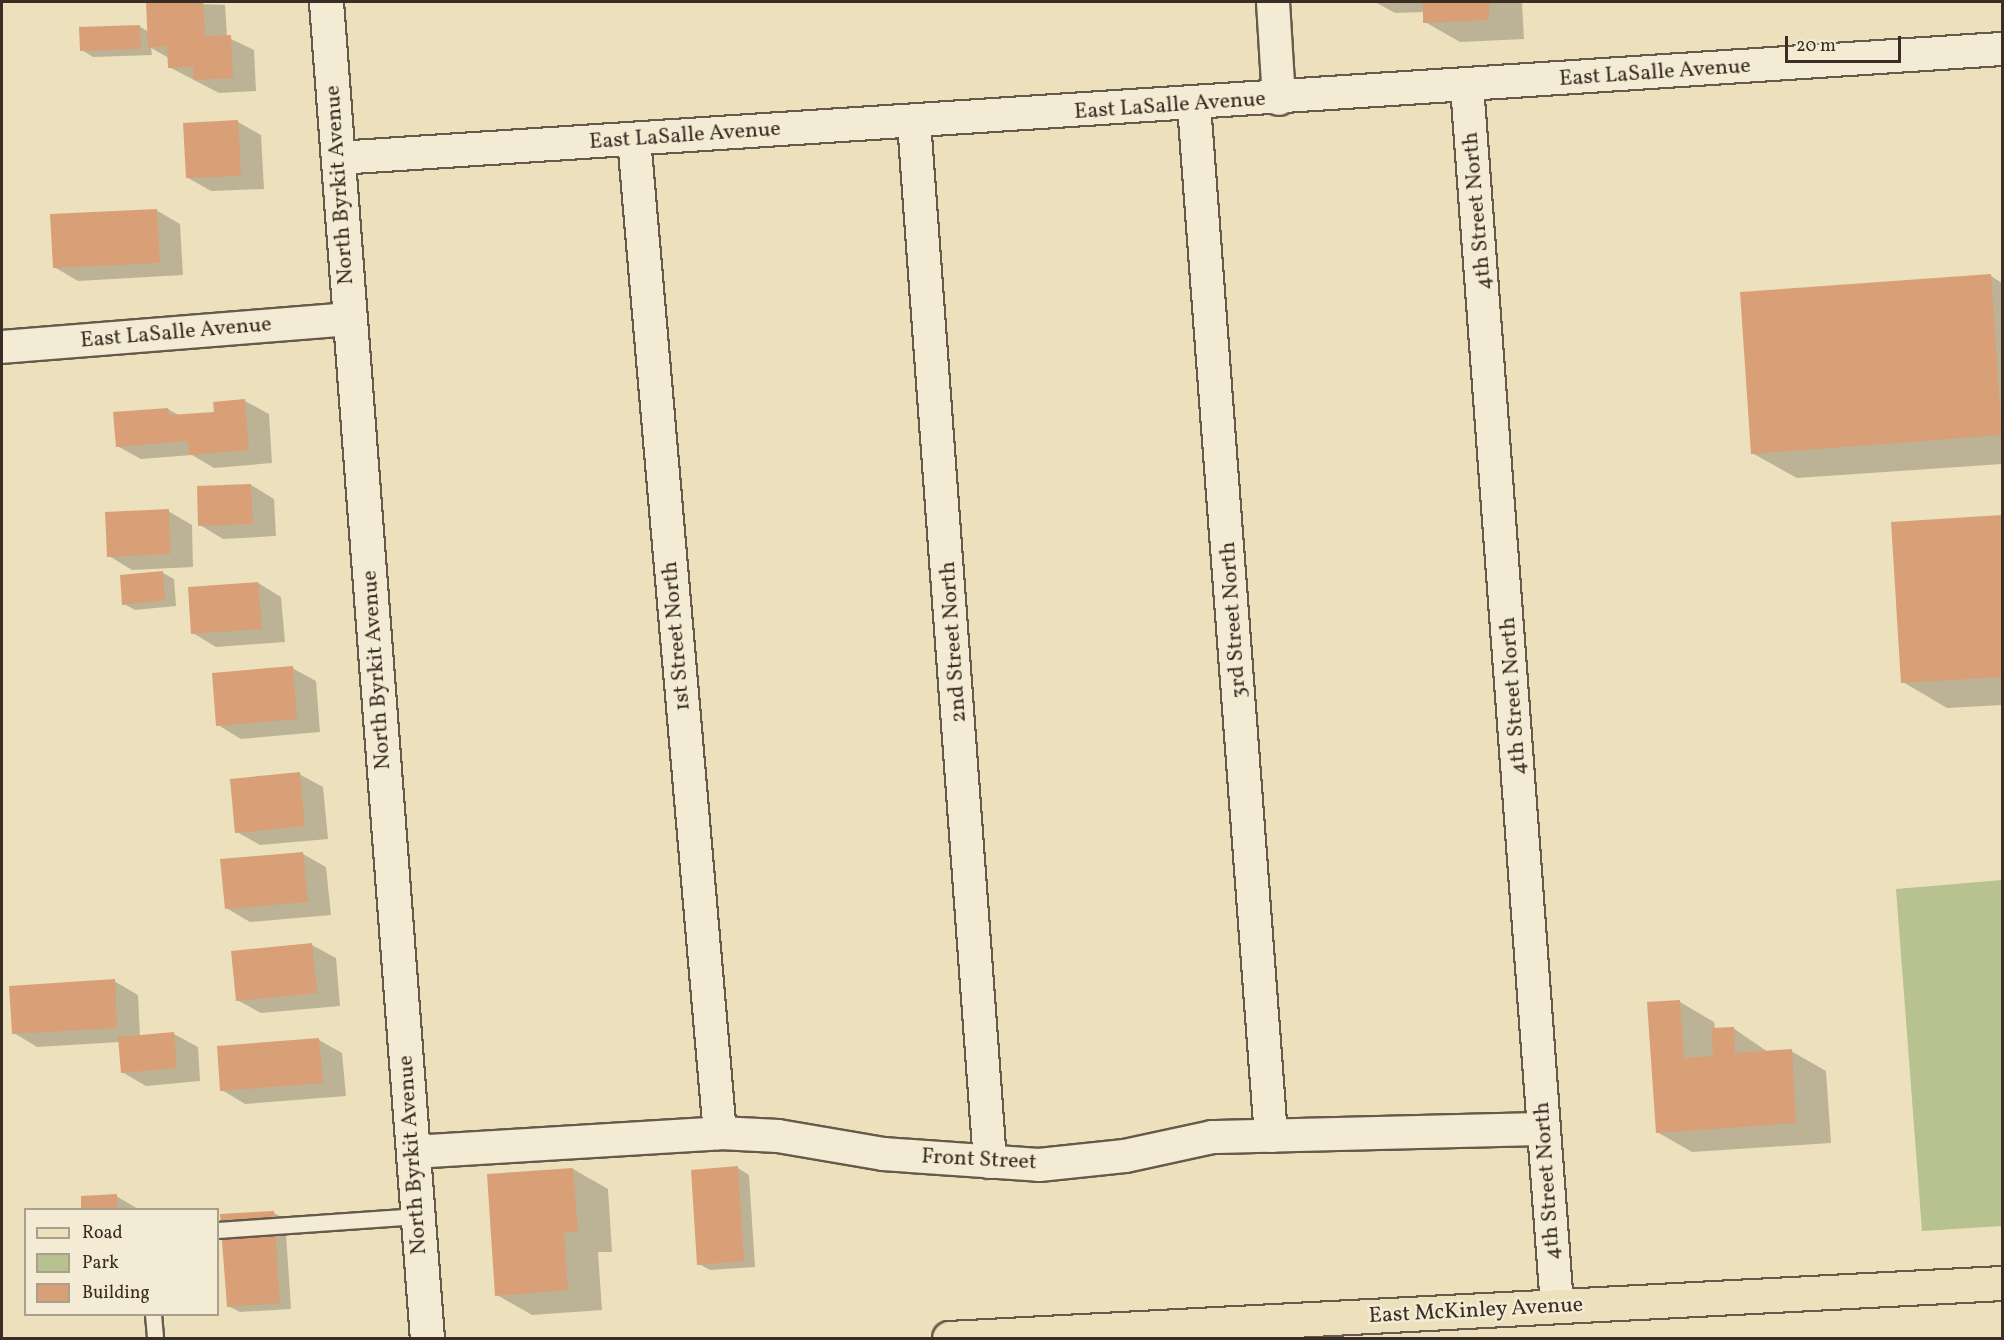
<!DOCTYPE html>
<style>
body{margin:0}
#map{position:relative;width:2004px;height:1340px;overflow:hidden;background:#ece0bd;font-family:Vollkorn,serif}
div>[style]{position:absolute}
.green>*{inset:0;background:#b8c291}
.shadow>*{inset:0;background:#0003}
.building>*{inset:0;background:#d99f77}
.roads{filter:drop-shadow(2px 0 #665a4a) drop-shadow(-2px 0 #665a4a) drop-shadow(0 2px #665a4a) drop-shadow(0 -2px #665a4a)}
.lane>*{height:15px;margin:-7.5px;padding:0 7.5px;transform-origin:7.5px;border-radius:7.5px;background:#f3ebd4}
.street>*{height:32px;margin:-16px;padding:0 16px;transform-origin:16px;border-radius:16px;background:#f3ebd4}
.secondary>*{height:33px;margin:-16.5px;padding:0 16.5px;transform-origin:16.5px;border-radius:16.5px;background:#f3ebd4}
.primary>*{height:33px;margin:-16.5px;padding:0 16.5px;transform-origin:16.5px;border-radius:16.5px;background:#ece0bd}
span{translate:-50% -50%;white-space:nowrap;text-align:center;line-height:1.15;-webkit-text-stroke:5px #f3ebd4;paint-order:stroke}
.street-label{font-size:22px;color:#3a2d23}
.frame{position:absolute;inset:0;border:3px solid #3a2d23;pointer-events:none}
.legend{position:absolute;left:24px;top:1208px;width:195px;height:108px;box-sizing:border-box;background:#f3ebd4;border:2px solid #a99f8d;margin:0;padding:8px 10px;list-style:none;font-size:18px;color:#3a2d23}
.legend li{display:flex;align-items:center;gap:12px;height:30px}
.legend b{width:30px;border:2px solid #a99f8d}
.scale{position:absolute;left:1785px;top:36px;width:116px;height:27px;box-sizing:border-box;border:3px solid #3a2d23;border-top:0;padding-left:8px;font-size:18px;line-height:21px;white-space:nowrap;color:#3a2d23;-webkit-text-stroke:4px #f3ebd4;paint-order:stroke}
</style>
<div id="map">
<div class="green">
<i style="clip-path:polygon(2002px 880px,2002px 1226px,1922px 1231px,1896px 889px)"></i>
</div>
<div class="shadow">
<i style="clip-path:polygon(147px 2px,225px 5px,227px 37px,254px 50px,256px 91px,219px 93px,169px 67px,169px 58px,151px 48px,152px 55px,93px 57px,82px 50px,139px 26px,149px 32px)"></i>
<i style="clip-path:polygon(1375px 2px,1522px 2px,1524px 39px,1460px 42px,1425px 22px,1424px 12px,1395px 13px)"></i>
<i style="clip-path:polygon(238px 122px,261px 135px,264px 189px,211px 191px,188px 178px)"></i>
<i style="clip-path:polygon(156px 210px,180px 224px,183px 275px,78px 281px,54px 267px)"></i>
<i style="clip-path:polygon(1991px 276px,2002px 283px,2002px 464px,1797px 478px,1752px 453px)"></i>
<i style="clip-path:polygon(245px 401px,269px 414px,272px 463px,214px 468px,192px 455px,141px 459px,117px 446px,168px 409px,180px 416px,216px 414px,215px 403px)"></i>
<i style="clip-path:polygon(251px 485px,274px 499px,276px 536px,223px 539px,200px 525px)"></i>
<i style="clip-path:polygon(168px 511px,192px 525px,193px 567px,132px 570px,109px 556px)"></i>
<i style="clip-path:polygon(2002px 516px,2002px 705px,1947px 708px,1903px 682px,1893px 523px)"></i>
<i style="clip-path:polygon(163px 573px,174px 579px,176px 606px,135px 610px,124px 604px)"></i>
<i style="clip-path:polygon(258px 583px,281px 597px,285px 642px,216px 647px,193px 633px)"></i>
<i style="clip-path:polygon(292px 668px,316px 681px,320px 732px,241px 739px,218px 725px)"></i>
<i style="clip-path:polygon(299px 774px,323px 787px,328px 839px,260px 845px,237px 832px)"></i>
<i style="clip-path:polygon(303px 854px,326px 867px,331px 915px,250px 922px,226px 908px)"></i>
<i style="clip-path:polygon(312px 945px,336px 958px,340px 1006px,261px 1013px,237px 1000px)"></i>
<i style="clip-path:polygon(114px 981px,138px 995px,140px 1036px,174px 1034px,198px 1047px,200px 1081px,146px 1086px,122px 1072px,120px 1042px,37px 1047px,14px 1033px)"></i>
<i style="clip-path:polygon(1680px 1002px,1714px 1022px,1715px 1029px,1733px 1028px,1768px 1052px,1791px 1051px,1826px 1071px,1831px 1143px,1692px 1152px,1657px 1132px)"></i>
<i style="clip-path:polygon(319px 1040px,342px 1053px,346px 1096px,245px 1104px,222px 1090px)"></i>
<i style="clip-path:polygon(738px 1168px,749px 1175px,755px 1267px,710px 1270px,699px 1264px)"></i>
<i style="clip-path:polygon(573px 1169px,608px 1189px,612px 1252px,598px 1252px,602px 1310px,532px 1315px,497px 1295px,489px 1175px)"></i>
<i style="clip-path:polygon(116px 1196px,140px 1210px,83px 1210px)"></i>
<i style="clip-path:polygon(274px 1213px,285px 1219px,291px 1309px,240px 1312px,228px 1306px)"></i>
</div>
<div class="building">
<i style="clip-path:polygon(146px 2px,203px 2px,205px 36px,231px 35px,233px 78px,194px 80px,193px 67px,168px 68px,167px 46px,148px 48px)"></i>
<i style="clip-path:polygon(1423px 2px,1489px 2px,1489px 20px,1423px 23px)"></i>
<i style="clip-path:polygon(140px 25px,141px 49px,80px 51px,79px 27px)"></i>
<i style="clip-path:polygon(238px 120px,241px 176px,186px 178px,183px 123px)"></i>
<i style="clip-path:polygon(157px 209px,160px 263px,53px 268px,50px 214px)"></i>
<i style="clip-path:polygon(1991px 274px,2002px 435px,1751px 454px,1740px 292px)"></i>
<i style="clip-path:polygon(245px 399px,249px 450px,189px 455px,188px 441px,116px 447px,113px 412px,168px 408px,169px 415px,214px 412px,213px 402px)"></i>
<i style="clip-path:polygon(251px 484px,253px 524px,198px 526px,197px 486px)"></i>
<i style="clip-path:polygon(169px 509px,170px 554px,107px 557px,105px 512px)"></i>
<i style="clip-path:polygon(2002px 515px,2002px 677px,1901px 683px,1891px 522px)"></i>
<i style="clip-path:polygon(163px 571px,165px 600px,122px 605px,120px 575px)"></i>
<i style="clip-path:polygon(258px 582px,262px 629px,191px 634px,188px 587px)"></i>
<i style="clip-path:polygon(293px 666px,297px 719px,216px 726px,212px 673px)"></i>
<i style="clip-path:polygon(300px 772px,305px 826px,235px 833px,230px 779px)"></i>
<i style="clip-path:polygon(303px 852px,308px 902px,225px 909px,220px 859px)"></i>
<i style="clip-path:polygon(312px 943px,317px 993px,236px 1001px,231px 951px)"></i>
<i style="clip-path:polygon(115px 979px,117px 1028px,12px 1034px,9px 986px)"></i>
<i style="clip-path:polygon(1680px 1000px,1684px 1058px,1713px 1056px,1711px 1028px,1734px 1027px,1735px 1053px,1792px 1049px,1796px 1123px,1656px 1133px,1647px 1002px)"></i>
<i style="clip-path:polygon(174px 1032px,177px 1068px,121px 1073px,118px 1037px)"></i>
<i style="clip-path:polygon(319px 1038px,323px 1083px,220px 1091px,217px 1046px)"></i>
<i style="clip-path:polygon(738px 1166px,744px 1261px,697px 1265px,691px 1170px)"></i>
<i style="clip-path:polygon(573px 1168px,578px 1232px,564px 1233px,568px 1290px,495px 1296px,487px 1174px)"></i>
<i style="clip-path:polygon(117px 1194px,117px 1210px,81px 1210px,81px 1196px)"></i>
<i style="clip-path:polygon(274px 1211px,280px 1303px,227px 1307px,220px 1214px)"></i>
</div>
<div class="roads">
<div class="lane">
<i style="left:218px;top:1230px;width:200px;rotate:-4deg"></i>
<i style="left:153px;top:1314px;width:24px;rotate:85deg"></i>
</div>
<div class="street">
<i style="left:1273px;top:2px;width:97px;rotate:86.5deg"></i>
<i style="left:1467px;top:86px;width:1223px;rotate:85.78deg"></i>
<i style="left:1194px;top:105px;width:1034px;rotate:85.73deg"></i>
<i style="left:914px;top:122px;width:1043px;rotate:85.82deg"></i>
<i style="left:634px;top:139px;width:998px;rotate:85.06deg"></i>
<i style="left:338px;top:158px;width:1668px;rotate:-3.75deg"></i>
<i style="left:2px;top:347px;width:349px;rotate:-4.6deg"></i>
<i style="left:413px;top:1152px;width:308px;rotate:-3.5deg"></i>
<i style="left:720px;top:1133px;width:58px;rotate:3deg"></i>
<i style="left:778px;top:1136px;width:107px;rotate:9.7deg"></i>
<i style="left:883px;top:1154px;width:156px;rotate:4deg"></i>
<i style="left:1039px;top:1165px;width:86px;rotate:-6deg"></i>
<i style="left:1125px;top:1156px;width:89px;rotate:-12.3deg"></i>
<i style="left:1212px;top:1137px;width:332px;rotate:-1.4deg"></i>
</div>
<div class="secondary">
<i style="left:326px;top:2px;width:1340px;rotate:85.68deg"></i>
</div>
<div class="primary">
<i style="left:949px;top:1338px;width:1054px;rotate:-2.99deg"></i>
</div>
</div>
<div class="street-label">
<span style="left:1655px;top:73px;rotate:-4deg">East LaSalle Avenue</span>
<span style="left:1170px;top:106px;rotate:-4deg">East LaSalle Avenue</span>
<span style="left:685px;top:136px;rotate:-4deg">East LaSalle Avenue</span>
<span style="left:340px;top:185px;rotate:-94deg">North Byrkit Avenue</span>
<span style="left:1478px;top:211px;rotate:-95deg">4th Street North</span>
<span style="left:176px;top:333px;rotate:-5deg">East LaSalle Avenue</span>
<span style="left:1234px;top:620px;rotate:-94deg">3rd Street North</span>
<span style="left:677px;top:636px;rotate:-95deg">1st Street North</span>
<span style="left:954px;top:642px;rotate:-94deg">2nd Street North</span>
<span style="left:377px;top:670px;rotate:-94deg">North Byrkit Avenue</span>
<span style="left:1514px;top:696px;rotate:-94deg">4th Street North</span>
<span style="left:413px;top:1155px;rotate:-94deg">North Byrkit Avenue</span>
<span style="left:979px;top:1160px;rotate:3deg">Front Street</span>
<span style="left:1548px;top:1181px;rotate:-94deg">4th Street North</span>
<span style="left:1476px;top:1311px;rotate:-3deg">East McKinley Avenue</span>
</div>
<div class="frame"></div>
<ul class="legend">
<li><b style="height:8px;background:#ece0bd"></b>Road</li>
<li><b style="height:16px;background:#b8c291"></b>Park</li>
<li><b style="height:16px;background:#d99f77"></b>Building</li>
</ul>
<div class="scale">20 m</div>
</div>
